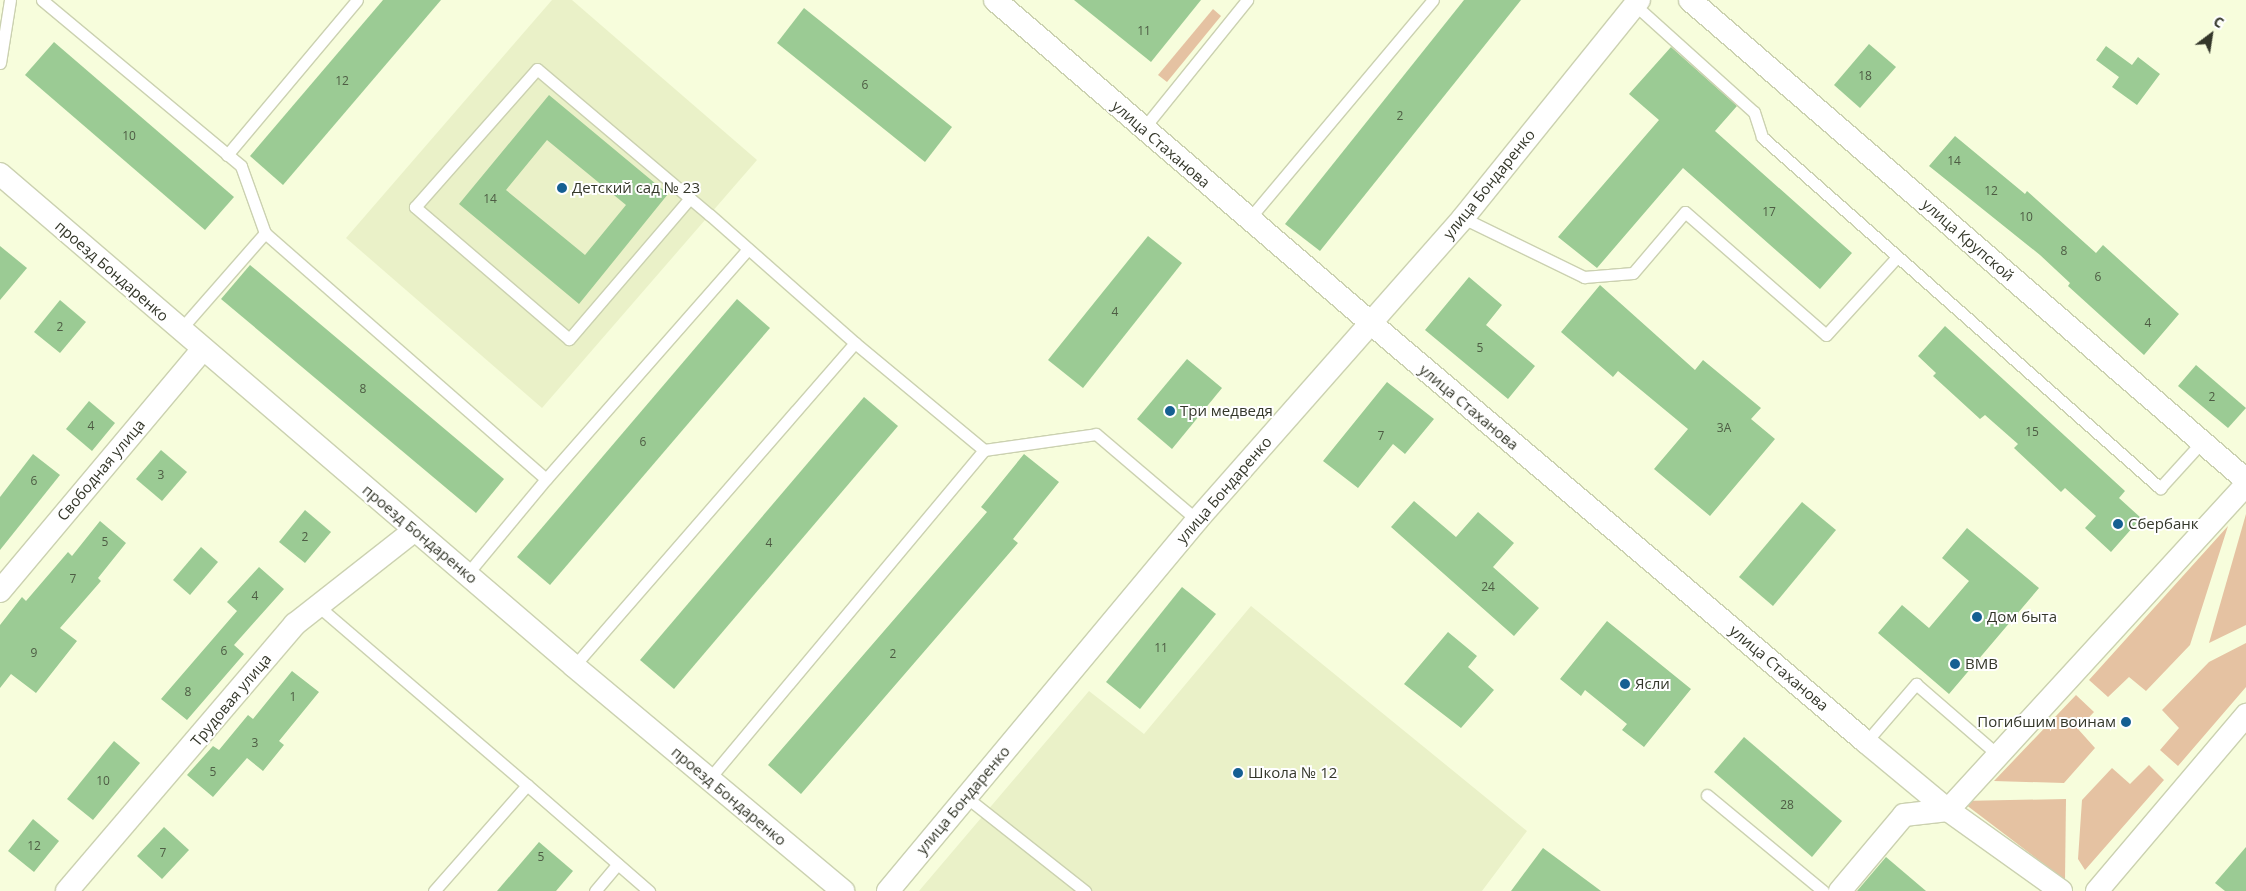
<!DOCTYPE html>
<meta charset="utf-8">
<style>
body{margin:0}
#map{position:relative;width:2246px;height:891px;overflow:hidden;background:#f7fddc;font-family:"Open Sans",sans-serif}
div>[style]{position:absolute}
.built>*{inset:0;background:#eaf1c8}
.green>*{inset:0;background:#e5c2a2}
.building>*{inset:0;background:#9bcb94}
.roads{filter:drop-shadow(1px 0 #cbd1b0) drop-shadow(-1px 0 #cbd1b0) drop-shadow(0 1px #cbd1b0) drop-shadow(0 -1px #cbd1b0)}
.lane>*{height:11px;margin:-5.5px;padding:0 5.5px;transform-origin:5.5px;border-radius:5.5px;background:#fff}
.street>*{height:22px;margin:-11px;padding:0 11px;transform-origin:11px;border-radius:11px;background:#fff}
.dots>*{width:14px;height:14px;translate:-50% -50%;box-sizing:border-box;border:2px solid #fff;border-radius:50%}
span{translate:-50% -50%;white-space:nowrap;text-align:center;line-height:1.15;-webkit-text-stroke:4px #fff;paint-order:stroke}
.number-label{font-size:12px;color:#4e5c44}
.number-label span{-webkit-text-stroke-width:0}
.street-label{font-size:15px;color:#34372a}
.poi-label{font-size:15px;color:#34372a}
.left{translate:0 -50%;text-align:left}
.right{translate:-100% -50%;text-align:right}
.north{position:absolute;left:2186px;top:10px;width:50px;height:50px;-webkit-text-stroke:4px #fff;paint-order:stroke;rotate:31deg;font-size:14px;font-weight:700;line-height:20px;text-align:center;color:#34372a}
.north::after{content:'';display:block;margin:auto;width:18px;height:22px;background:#34372a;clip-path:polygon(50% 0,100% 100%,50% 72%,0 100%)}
</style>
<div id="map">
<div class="built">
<i style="clip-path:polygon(552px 0,572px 0,757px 160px,542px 408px,346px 238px)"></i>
<i style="clip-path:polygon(1251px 606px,1527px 831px,1482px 891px,919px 891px,1089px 691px,1144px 734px)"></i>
</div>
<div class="green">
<i style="clip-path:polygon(1213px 9px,1221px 16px,1167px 82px,1158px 75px)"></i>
<i style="clip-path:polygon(2246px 514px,2246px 625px,2209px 643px)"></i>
<i style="clip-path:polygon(2228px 526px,2190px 645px,2146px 691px,2129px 677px,2108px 697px,2089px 680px)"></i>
<i style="clip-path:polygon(2246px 643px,2246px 687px,2178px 766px,2160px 750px,2179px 728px,2162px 710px,2209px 662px)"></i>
<i style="clip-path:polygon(2076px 695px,2094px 712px,2078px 729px,2095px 748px,2064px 783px,1994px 781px)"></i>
<i style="clip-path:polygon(2149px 765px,2164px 780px,2085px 870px,2078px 859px,2082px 800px,2112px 768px,2130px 784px)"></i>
<i style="clip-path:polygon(2066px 799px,2065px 880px,1961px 801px)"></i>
</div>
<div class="building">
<i style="clip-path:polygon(383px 0,441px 0,283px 185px,250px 156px)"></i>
<i style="clip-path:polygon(1074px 0,1201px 0,1151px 62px)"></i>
<i style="clip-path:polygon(1464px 0,1521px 0,1320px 251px,1285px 224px)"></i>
<i style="clip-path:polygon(804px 8px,952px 127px,925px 162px,777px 43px)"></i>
<i style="clip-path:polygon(54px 42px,234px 197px,205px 230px,25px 75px)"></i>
<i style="clip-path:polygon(1869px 44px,1896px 67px,1860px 108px,1834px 85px)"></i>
<i style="clip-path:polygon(2106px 46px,2132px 65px,2138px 57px,2160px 74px,2137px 105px,2112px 87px,2119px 77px,2096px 60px)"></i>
<i style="clip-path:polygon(1671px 47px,1737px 106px,1715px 131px,1852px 253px,1820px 289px,1683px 168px,1597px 268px,1558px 237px,1659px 120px,1629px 94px)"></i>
<i style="clip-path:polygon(evenodd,549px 95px,668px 194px,579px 304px,459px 204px,549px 95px,547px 140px,626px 205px,585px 255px,506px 190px,547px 140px)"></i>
<i style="clip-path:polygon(1955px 136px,2025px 194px,2027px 191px,2096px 253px,2103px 245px,2179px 314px,2144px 355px,2068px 286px,2070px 283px,2040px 255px,1929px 166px)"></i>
<i style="clip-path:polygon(1148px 236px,1182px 263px,1083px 388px,1048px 360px)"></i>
<i style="clip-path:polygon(0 246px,27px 268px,0 300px)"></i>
<i style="clip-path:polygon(250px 265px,504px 479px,476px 513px,221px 299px)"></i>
<i style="clip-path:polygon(1469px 277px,1502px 305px,1486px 325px,1535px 366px,1508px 399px,1425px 330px)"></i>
<i style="clip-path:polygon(1600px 285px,1695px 370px,1703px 360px,1761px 408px,1751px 419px,1775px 439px,1710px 516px,1654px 469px,1688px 429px,1618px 371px,1613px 377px,1561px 332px)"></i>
<i style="clip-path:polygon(737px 299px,770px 328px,550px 585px,517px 557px)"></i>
<i style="clip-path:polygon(60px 300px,86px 322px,60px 353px,34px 332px)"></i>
<i style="clip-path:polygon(1945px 326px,2125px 491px,2119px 498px,2141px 518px,2111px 552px,2085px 528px,2096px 516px,2065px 488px,2061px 492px,2014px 448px,2018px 444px,1985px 415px,1980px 419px,1933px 376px,1936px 373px,1918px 356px)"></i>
<i style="clip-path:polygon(1187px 359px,1222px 388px,1172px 449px,1137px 419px)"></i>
<i style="clip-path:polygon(2196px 365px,2246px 408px,2228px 428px,2178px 386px)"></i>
<i style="clip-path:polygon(1387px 382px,1434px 419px,1405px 454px,1393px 444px,1358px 488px,1323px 461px)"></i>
<i style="clip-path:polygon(864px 397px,898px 426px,674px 689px,640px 660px)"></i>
<i style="clip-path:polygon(89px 401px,115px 423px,92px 451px,66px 429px)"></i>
<i style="clip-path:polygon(161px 450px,187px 472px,162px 501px,136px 479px)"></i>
<i style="clip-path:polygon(33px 454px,60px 475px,0 550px,0 497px)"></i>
<i style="clip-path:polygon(1024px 454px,1059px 482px,1013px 539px,1018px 543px,801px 794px,768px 765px,987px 512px,981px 507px)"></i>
<i style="clip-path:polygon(1414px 501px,1456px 537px,1478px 512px,1514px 543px,1493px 567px,1539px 608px,1514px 636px,1391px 527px)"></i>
<i style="clip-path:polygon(1802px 502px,1836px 530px,1773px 606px,1739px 577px)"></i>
<i style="clip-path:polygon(305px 510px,331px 532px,305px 563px,279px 542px)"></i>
<i style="clip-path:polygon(100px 521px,126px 543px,98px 578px,101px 581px,60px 628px,77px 641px,36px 693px,11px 674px,0 688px,0 625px,22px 597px,26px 601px,68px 552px,72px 556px)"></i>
<i style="clip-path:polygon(1967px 528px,2039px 588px,1949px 694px,1878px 633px,1902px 605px,1929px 628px,1969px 581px,1942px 558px)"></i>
<i style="clip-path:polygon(201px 547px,218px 562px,190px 595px,173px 580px)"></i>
<i style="clip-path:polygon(259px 567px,284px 589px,234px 645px,244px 654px,187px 720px,161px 699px,237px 611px,227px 602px)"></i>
<i style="clip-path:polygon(1182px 587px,1216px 614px,1140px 709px,1106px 682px)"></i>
<i style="clip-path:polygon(1607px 621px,1691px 689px,1644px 747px,1622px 730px,1627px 724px,1585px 690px,1581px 696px,1560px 679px)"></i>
<i style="clip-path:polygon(1448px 632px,1477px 656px,1468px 667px,1494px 690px,1461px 728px,1404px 684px)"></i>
<i style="clip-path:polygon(292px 671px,319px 692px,279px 741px,284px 745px,263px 771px,247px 758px,213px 797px,187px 775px,213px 746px,219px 750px,248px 715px,253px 719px)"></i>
<i style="clip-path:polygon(1744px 737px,1842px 821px,1812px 857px,1714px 772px)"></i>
<i style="clip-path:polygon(114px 741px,140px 763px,93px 820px,67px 799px)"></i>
<i style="clip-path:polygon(33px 819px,59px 841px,34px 872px,8px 851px)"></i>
<i style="clip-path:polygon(164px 827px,189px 850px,162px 879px,137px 856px)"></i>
<i style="clip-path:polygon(539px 842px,573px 871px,556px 891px,497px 891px)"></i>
<i style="clip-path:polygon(2246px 847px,2246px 891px,2225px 891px,2215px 883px)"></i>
<i style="clip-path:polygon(1543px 848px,1601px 891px,1511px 891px)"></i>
<i style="clip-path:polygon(1886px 857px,1926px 891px,1857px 891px)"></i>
</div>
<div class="roads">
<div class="lane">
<i style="left:42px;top:0;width:259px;rotate:39.8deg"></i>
<i style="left:241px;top:166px;width:71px;rotate:70.3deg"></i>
<i style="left:265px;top:233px;width:373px;rotate:41.2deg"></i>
<i style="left:546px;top:479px;width:124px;rotate:129.7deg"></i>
<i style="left:1635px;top:5px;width:160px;rotate:42deg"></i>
<i style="left:1754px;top:112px;width:26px;rotate:72deg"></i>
<i style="left:1762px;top:137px;width:531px;rotate:41.41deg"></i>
<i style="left:2160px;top:488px;width:61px;rotate:-47.7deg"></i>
<i style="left:0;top:63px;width:64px;rotate:-81deg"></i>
<i style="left:1143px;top:129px;width:166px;rotate:-51.1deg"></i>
<i style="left:227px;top:155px;width:202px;rotate:-50deg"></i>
<i style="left:690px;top:198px;width:186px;rotate:130.6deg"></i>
<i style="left:569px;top:339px;width:203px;rotate:-139.4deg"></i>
<i style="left:415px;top:207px;width:184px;rotate:-48.5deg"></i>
<i style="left:537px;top:69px;width:226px;rotate:40.2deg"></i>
<i style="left:710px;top:215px;width:193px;rotate:41.4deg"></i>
<i style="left:855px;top:343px;width:168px;rotate:39.7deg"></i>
<i style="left:984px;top:450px;width:113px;rotate:-8.1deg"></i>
<i style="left:1096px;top:434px;width:133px;rotate:40.4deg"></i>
<i style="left:1463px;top:218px;width:135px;rotate:26deg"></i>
<i style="left:1584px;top:277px;width:49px;rotate:-4.7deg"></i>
<i style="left:1633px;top:273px;width:80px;rotate:-49.6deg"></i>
<i style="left:1685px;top:212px;width:187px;rotate:41.1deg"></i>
<i style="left:1826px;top:335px;width:104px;rotate:-47.7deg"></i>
<i style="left:1249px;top:219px;width:286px;rotate:-50deg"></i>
<i style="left:180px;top:330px;width:129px;rotate:-48.8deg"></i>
<i style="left:546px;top:479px;width:306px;rotate:-48.7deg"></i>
<i style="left:318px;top:606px;width:275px;rotate:40.6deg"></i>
<i style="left:574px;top:666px;width:428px;rotate:-49deg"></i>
<i style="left:1866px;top:742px;width:77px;rotate:-49.2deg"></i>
<i style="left:1916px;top:684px;width:108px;rotate:40.9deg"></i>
<i style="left:709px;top:779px;width:429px;rotate:-50.1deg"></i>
<i style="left:1707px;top:795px;width:151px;rotate:39.6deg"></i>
<i style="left:966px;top:797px;width:152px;rotate:38.3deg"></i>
<i style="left:434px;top:891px;width:141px;rotate:-48.7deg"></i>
<i style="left:527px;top:785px;width:162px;rotate:41deg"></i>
<i style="left:595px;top:891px;width:35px;rotate:-50deg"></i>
</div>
<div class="street">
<i style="left:995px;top:0;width:525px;rotate:40.67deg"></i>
<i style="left:1393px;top:342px;width:619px;rotate:40.22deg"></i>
<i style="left:1866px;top:742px;width:107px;rotate:39.7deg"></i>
<i style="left:1948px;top:810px;width:139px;rotate:35.6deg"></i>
<i style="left:1690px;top:0;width:735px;rotate:40.8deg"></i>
<i style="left:0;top:174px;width:756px;rotate:40.6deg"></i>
<i style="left:574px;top:666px;width:351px;rotate:39.9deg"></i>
<i style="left:0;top:591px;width:316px;rotate:-50deg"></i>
<i style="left:1948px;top:810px;width:441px;rotate:-47.5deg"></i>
<i style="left:67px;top:891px;width:351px;rotate:-49.5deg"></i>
<i style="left:295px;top:624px;width:152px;rotate:-38.1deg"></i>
<i style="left:888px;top:891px;width:483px;rotate:-50.2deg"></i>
<i style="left:1197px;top:520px;width:402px;rotate:-48.6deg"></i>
<i style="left:1463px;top:218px;width:280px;rotate:-51.1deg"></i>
<i style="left:1840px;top:891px;width:99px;rotate:-49.9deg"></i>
<i style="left:1904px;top:815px;width:44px;rotate:-6.5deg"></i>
<i style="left:2097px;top:891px;width:231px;rotate:-49.7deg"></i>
</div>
</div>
<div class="dots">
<i style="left:562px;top:188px;background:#155f92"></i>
<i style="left:1170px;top:411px;background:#155f92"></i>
<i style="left:2118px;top:524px;background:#155f92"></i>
<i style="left:1977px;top:617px;background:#155f92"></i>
<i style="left:1955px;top:664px;background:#155f92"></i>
<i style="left:1625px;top:684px;background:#155f92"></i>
<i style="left:2126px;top:722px;background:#155f92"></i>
<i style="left:1238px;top:773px;background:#155f92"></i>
</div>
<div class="number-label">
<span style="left:1144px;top:31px">11</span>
<span style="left:1865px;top:76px">18</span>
<span style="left:342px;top:81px">12</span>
<span style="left:865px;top:85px">6</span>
<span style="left:1400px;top:116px">2</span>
<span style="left:129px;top:136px">10</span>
<span style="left:1954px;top:161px">14</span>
<span style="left:1991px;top:191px">12</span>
<span style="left:490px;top:199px">14</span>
<span style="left:1769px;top:212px">17</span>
<span style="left:2026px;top:217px">10</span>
<span style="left:2064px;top:251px">8</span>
<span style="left:2098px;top:277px">6</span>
<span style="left:1115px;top:312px">4</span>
<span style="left:2148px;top:323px">4</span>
<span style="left:60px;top:327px">2</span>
<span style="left:1480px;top:348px">5</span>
<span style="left:363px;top:389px">8</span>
<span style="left:2212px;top:397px">2</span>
<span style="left:91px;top:426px">4</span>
<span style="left:1724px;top:428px">3А</span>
<span style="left:2032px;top:432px">15</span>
<span style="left:1381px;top:436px">7</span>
<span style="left:643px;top:442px">6</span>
<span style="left:161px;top:475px">3</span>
<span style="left:34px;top:481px">6</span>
<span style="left:305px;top:537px">2</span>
<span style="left:105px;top:542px">5</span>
<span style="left:769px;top:543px">4</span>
<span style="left:73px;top:579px">7</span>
<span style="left:1488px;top:587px">24</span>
<span style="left:255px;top:596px">4</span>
<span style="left:1161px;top:648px">11</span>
<span style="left:224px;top:651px">6</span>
<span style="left:34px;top:653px">9</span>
<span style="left:893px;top:654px">2</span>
<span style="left:188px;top:692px">8</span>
<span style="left:293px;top:697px">1</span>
<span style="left:255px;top:743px">3</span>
<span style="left:213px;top:772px">5</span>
<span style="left:103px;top:781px">10</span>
<span style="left:1787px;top:805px">28</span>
<span style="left:34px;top:846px">12</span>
<span style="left:163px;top:853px">7</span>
<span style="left:541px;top:857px">5</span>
</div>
<div class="street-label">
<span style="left:1161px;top:144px;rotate:41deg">улица Стаханова</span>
<span style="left:1489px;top:184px;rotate:-51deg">улица Бондаренко</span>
<span style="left:1968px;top:240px;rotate:41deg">улица Крупской</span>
<span style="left:112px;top:271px;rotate:41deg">проезд Бондаренко</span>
<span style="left:1469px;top:407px;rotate:40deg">улица Стаханова</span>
<span style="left:101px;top:470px;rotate:-50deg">Свободная улица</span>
<span style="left:1224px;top:490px;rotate:-49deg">улица Бондаренко</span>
<span style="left:420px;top:534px;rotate:40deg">проезд Бондаренко</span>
<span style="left:1779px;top:668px;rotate:40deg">улица Стаханова</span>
<span style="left:231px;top:700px;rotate:-50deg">Трудовая улица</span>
<span style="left:729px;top:796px;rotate:40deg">проезд Бондаренко</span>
<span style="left:963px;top:800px;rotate:-50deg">улица Бондаренко</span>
</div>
<div class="poi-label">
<span class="left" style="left:572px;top:188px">Детский сад № 23</span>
<span class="left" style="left:1180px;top:411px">Три медведя</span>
<span class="left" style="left:2128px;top:524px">Сбербанк</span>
<span class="left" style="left:1987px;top:617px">Дом быта</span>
<span class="left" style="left:1965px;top:664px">ВМВ</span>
<span class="left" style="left:1635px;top:684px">Ясли</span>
<span class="right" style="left:2116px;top:722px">Погибшим воинам</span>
<span class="left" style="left:1248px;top:773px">Школа № 12</span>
</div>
<div class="north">С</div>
</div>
